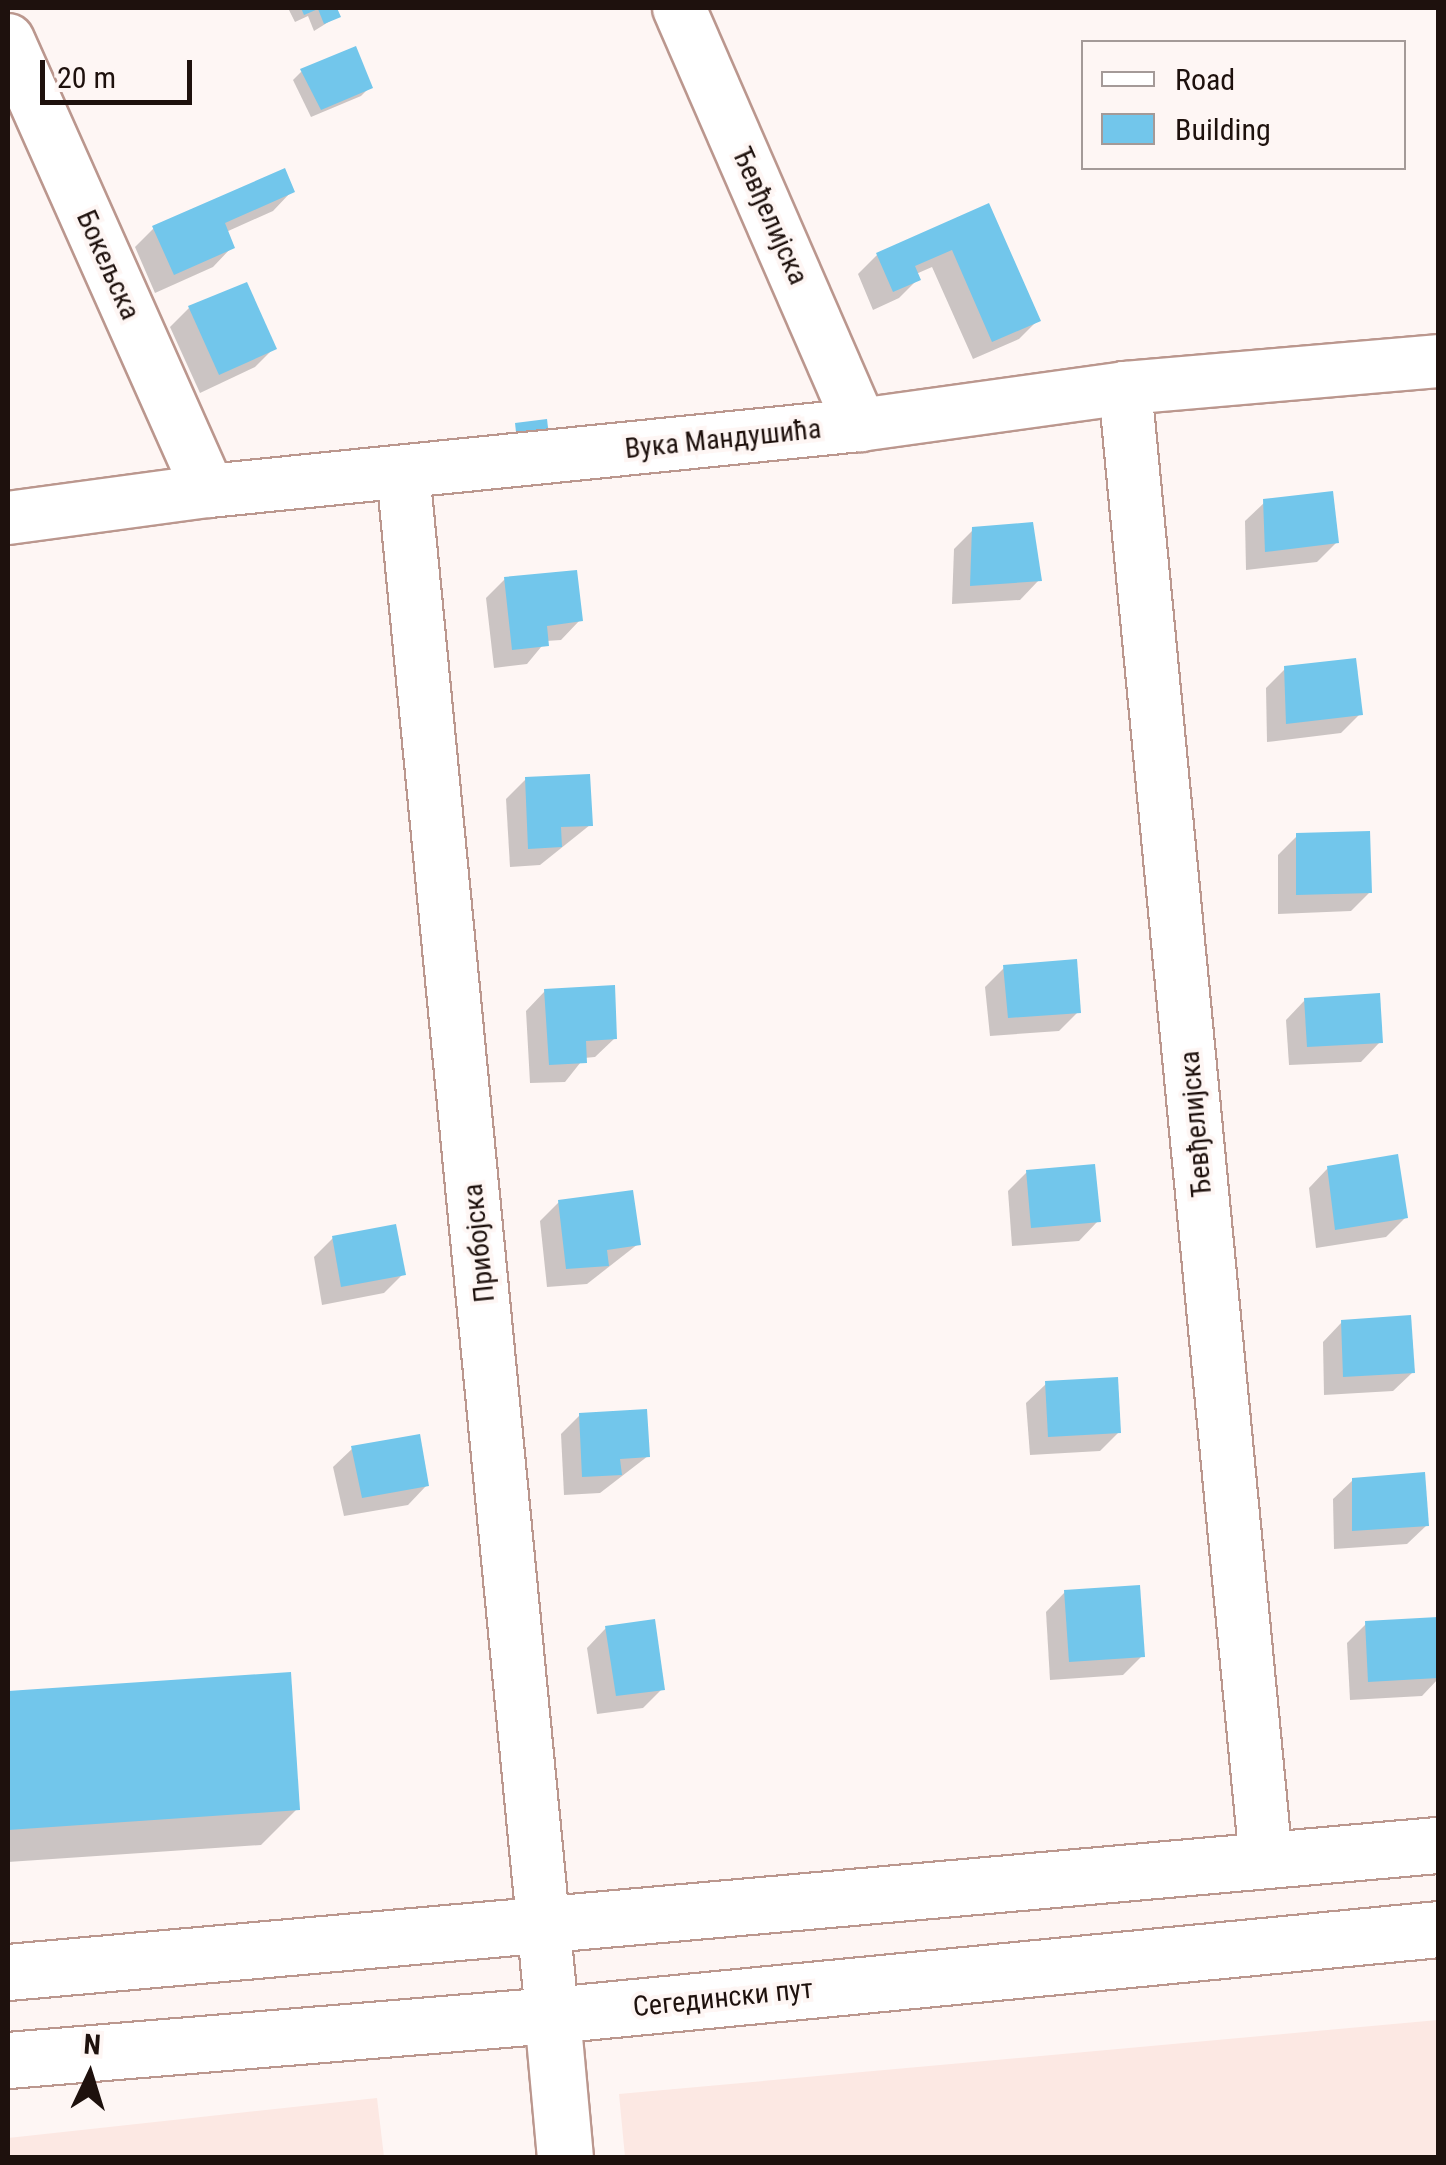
<!DOCTYPE html>
<meta charset="utf-8">
<style>
body{margin:0}
#map{position:relative;width:1446px;height:2165px;overflow:hidden;background:#fef6f4;font-family:"Roboto Condensed",sans-serif}
div>[style]{position:absolute}
.built>*{inset:0;background:#fce8e3}
.shadow>*{inset:0;background:#0003}
.building>*{inset:0;background:#72c6eb}
.roads{filter:drop-shadow(2px 0 #bb978e) drop-shadow(-2px 0 #bb978e) drop-shadow(0 2px #bb978e) drop-shadow(0 -2px #bb978e)}
.minor>*{height:52px;margin:-26px;padding:0 26px;transform-origin:26px;border-radius:26px;background:#fff}
.tertiary>*{height:55px;margin:-27.5px;padding:0 27.5px;transform-origin:27.5px;border-radius:27.5px;background:#fff}
.secondary>*{height:55px;margin:-27.5px;padding:0 27.5px;transform-origin:27.5px;border-radius:27.5px;background:#fff}
span{translate:-50% -50%;white-space:nowrap;text-align:center;line-height:1.15;-webkit-text-stroke:8px #fef6f4;paint-order:stroke}
.street-label{font-size:28px;color:#1e110d}
.frame{position:absolute;inset:0;border:10px solid #1e110d;pointer-events:none}
.legend{position:absolute;left:1081px;top:40px;width:325px;height:130px;box-sizing:border-box;background:#fef6f4;border:2px solid #a49a98;margin:0;padding:12px 18px;list-style:none;font-size:30px;color:#1e110d}
.legend li{display:flex;align-items:center;gap:20px;height:50px}
.legend b{width:50px;border:2px solid #a49a98}
.north{position:absolute;left:40px;top:2025px;width:100px;height:100px;-webkit-text-stroke:8px #fef6f4;paint-order:stroke;rotate:4deg;font-size:28px;font-weight:700;line-height:40px;text-align:center;color:#1e110d}
.north::after{content:'';display:block;margin:auto;width:35px;height:45px;background:#1e110d;clip-path:polygon(50% 0,100% 100%,50% 72%,0 100%)}
.scale{position:absolute;left:40px;top:60px;width:152px;height:45px;box-sizing:border-box;border:5px solid #1e110d;border-top:0;padding-left:12px;font-size:30px;line-height:35px;white-space:nowrap;color:#1e110d;-webkit-text-stroke:8px #fef6f4;paint-order:stroke}
</style>
<div id="map">
<div class="built">
<i style="clip-path:polygon(1438px 2020px,1438px 2157px,625px 2157px,619px 2094px)"></i>
<i style="clip-path:polygon(377px 2098px,384px 2157px,8px 2157px,8px 2138px)"></i>
</div>
<div class="shadow">
<i style="clip-path:polygon(288px 8px,334px 8px,338px 16px,314px 31px,308px 16px,295px 22px)"></i>
<i style="clip-path:polygon(302px 71px,370px 87px,361px 96px,311px 117px,293px 80px)"></i>
<i style="clip-path:polygon(292px 191px,273px 211px,226px 232px,232px 247px,213px 267px,155px 293px,135px 247px,154px 228px)"></i>
<i style="clip-path:polygon(988px 206px,1038px 320px,1019px 339px,973px 359px,932px 267px,916px 274px,918px 279px,899px 298px,873px 310px,858px 274px,877px 255px)"></i>
<i style="clip-path:polygon(189px 308px,274px 348px,255px 367px,200px 393px,170px 327px)"></i>
<i style="clip-path:polygon(1265px 502px,1336px 543px,1317px 562px,1246px 570px,1245px 521px)"></i>
<i style="clip-path:polygon(973px 530px,1039px 580px,1020px 600px,952px 604px,954px 549px)"></i>
<i style="clip-path:polygon(505px 579px,580px 620px,561px 640px,546px 641px,527px 664px,494px 668px,486px 598px)"></i>
<i style="clip-path:polygon(1285px 669px,1360px 714px,1341px 733px,1267px 742px,1266px 688px)"></i>
<i style="clip-path:polygon(526px 779px,590px 825px,540px 865px,510px 867px,506px 799px)"></i>
<i style="clip-path:polygon(1297px 836px,1370px 892px,1351px 911px,1278px 914px,1278px 855px)"></i>
<i style="clip-path:polygon(1005px 967px,1078px 1012px,1059px 1031px,990px 1036px,985px 987px)"></i>
<i style="clip-path:polygon(545px 991px,615px 1038px,595px 1057px,584px 1058px,565px 1082px,530px 1083px,526px 1011px)"></i>
<i style="clip-path:polygon(1305px 1000px,1380px 1042px,1361px 1062px,1289px 1065px,1286px 1020px)"></i>
<i style="clip-path:polygon(1328px 1168px,1405px 1218px,1386px 1237px,1316px 1248px,1309px 1188px)"></i>
<i style="clip-path:polygon(1027px 1172px,1098px 1221px,1079px 1241px,1012px 1246px,1008px 1191px)"></i>
<i style="clip-path:polygon(559px 1202px,638px 1244px,587px 1284px,547px 1287px,540px 1221px)"></i>
<i style="clip-path:polygon(333px 1238px,403px 1274px,384px 1293px,322px 1305px,314px 1257px)"></i>
<i style="clip-path:polygon(1342px 1322px,1413px 1372px,1393px 1391px,1324px 1395px,1323px 1342px)"></i>
<i style="clip-path:polygon(1046px 1384px,1119px 1432px,1100px 1451px,1030px 1455px,1026px 1403px)"></i>
<i style="clip-path:polygon(580px 1415px,648px 1456px,600px 1493px,564px 1495px,561px 1434px)"></i>
<i style="clip-path:polygon(353px 1448px,427px 1485px,408px 1505px,344px 1516px,333px 1467px)"></i>
<i style="clip-path:polygon(1353px 1480px,1427px 1525px,1407px 1544px,1334px 1549px,1333px 1499px)"></i>
<i style="clip-path:polygon(1065px 1592px,1142px 1656px,1123px 1675px,1050px 1680px,1046px 1612px)"></i>
<i style="clip-path:polygon(1438px 1620px,1438px 1679px,1422px 1696px,1350px 1700px,1347px 1643px,1366px 1624px)"></i>
<i style="clip-path:polygon(606px 1628px,662px 1689px,643px 1708px,597px 1714px,587px 1648px)"></i>
<i style="clip-path:polygon(288px 1675px,297px 1809px,261px 1845px,8px 1862px,8px 1693px)"></i>
</div>
<div class="building">
<i style="clip-path:polygon(301px 8px,337px 8px,341px 17px,324px 24px,318px 9px,304px 15px)"></i>
<i style="clip-path:polygon(356px 46px,373px 88px,321px 110px,300px 69px)"></i>
<i style="clip-path:polygon(285px 168px,295px 192px,225px 223px,235px 248px,174px 275px,152px 226px)"></i>
<i style="clip-path:polygon(989px 203px,1041px 321px,992px 342px,952px 250px,915px 266px,921px 280px,893px 292px,876px 253px)"></i>
<i style="clip-path:polygon(247px 282px,277px 349px,219px 375px,188px 306px)"></i>
<i style="clip-path:polygon(547px 419px,550px 445px,518px 450px,515px 423px)"></i>
<i style="clip-path:polygon(1333px 491px,1339px 543px,1265px 552px,1263px 499px)"></i>
<i style="clip-path:polygon(1033px 522px,1042px 581px,970px 586px,972px 527px)"></i>
<i style="clip-path:polygon(577px 570px,583px 621px,547px 626px,549px 646px,512px 650px,504px 577px)"></i>
<i style="clip-path:polygon(1356px 658px,1363px 715px,1286px 724px,1284px 666px)"></i>
<i style="clip-path:polygon(590px 774px,593px 826px,561px 827px,562px 847px,528px 849px,525px 777px)"></i>
<i style="clip-path:polygon(1370px 831px,1372px 893px,1296px 895px,1296px 833px)"></i>
<i style="clip-path:polygon(1077px 959px,1081px 1013px,1008px 1018px,1003px 965px)"></i>
<i style="clip-path:polygon(615px 985px,617px 1039px,586px 1041px,587px 1063px,549px 1065px,544px 989px)"></i>
<i style="clip-path:polygon(1380px 993px,1383px 1043px,1307px 1047px,1304px 998px)"></i>
<i style="clip-path:polygon(1398px 1154px,1408px 1218px,1335px 1230px,1327px 1166px)"></i>
<i style="clip-path:polygon(1095px 1164px,1101px 1222px,1031px 1228px,1026px 1170px)"></i>
<i style="clip-path:polygon(633px 1190px,641px 1245px,607px 1250px,609px 1266px,566px 1269px,558px 1200px)"></i>
<i style="clip-path:polygon(396px 1224px,406px 1275px,341px 1287px,332px 1236px)"></i>
<i style="clip-path:polygon(1411px 1315px,1415px 1373px,1343px 1377px,1341px 1320px)"></i>
<i style="clip-path:polygon(1118px 1377px,1121px 1433px,1048px 1437px,1045px 1381px)"></i>
<i style="clip-path:polygon(647px 1409px,650px 1457px,620px 1459px,622px 1475px,582px 1477px,579px 1413px)"></i>
<i style="clip-path:polygon(420px 1434px,429px 1486px,362px 1498px,351px 1446px)"></i>
<i style="clip-path:polygon(1425px 1472px,1429px 1526px,1352px 1531px,1352px 1478px)"></i>
<i style="clip-path:polygon(1140px 1585px,1145px 1657px,1069px 1662px,1064px 1590px)"></i>
<i style="clip-path:polygon(1438px 1617px,1438px 1678px,1368px 1682px,1365px 1621px)"></i>
<i style="clip-path:polygon(655px 1619px,665px 1690px,616px 1696px,605px 1626px)"></i>
<i style="clip-path:polygon(291px 1672px,300px 1810px,8px 1830px,8px 1691px)"></i>
</div>
<div class="roads">
<div class="minor">
<i style="left:679px;top:8px;width:455px;rotate:66.5deg"></i>
<i style="left:8px;top:40px;width:494px;rotate:66deg"></i>
<i style="left:1125px;top:388px;width:1480px;rotate:84.53deg"></i>
<i style="left:403px;top:472px;width:1550px;rotate:84.48deg"></i>
<i style="left:8px;top:518px;width:203px;rotate:-7.7deg"></i>
<i style="left:209px;top:491px;width:654px;rotate:-5.79deg"></i>
<i style="left:860px;top:425px;width:268px;rotate:-7.9deg"></i>
<i style="left:1125px;top:388px;width:314px;rotate:-4.9deg"></i>
</div>
<div class="tertiary">
<i style="left:552px;top:2015px;width:144px;rotate:84.8deg"></i>
</div>
<div class="secondary">
<i style="left:8px;top:1972px;width:1436px;rotate:-5.08deg"></i>
<i style="left:8px;top:2060px;width:546px;rotate:-4.73deg"></i>
<i style="left:552px;top:2015px;width:890px;rotate:-5.54deg"></i>
</div>
</div>
<div class="street-label">
<span style="left:770px;top:216px;rotate:66deg">Ђевђелијска</span>
<span style="left:108px;top:265px;rotate:66deg">Бокељска</span>
<span style="left:723px;top:439px;rotate:-6deg">Вука Мандушића</span>
<span style="left:1196px;top:1124px;rotate:-95deg">Ђевђелијска</span>
<span style="left:479px;top:1243px;rotate:-96deg">Прибојска</span>
<span style="left:723px;top:1998px;rotate:-6deg">Сегедински пут</span>
</div>
<div class="frame"></div>
<ul class="legend">
<li><b style="height:12px;background:#fff"></b>Road</li>
<li><b style="height:28px;background:#72c6eb"></b>Building</li>
</ul>
<div class="north">N</div>
<div class="scale">20 m</div>
</div>
